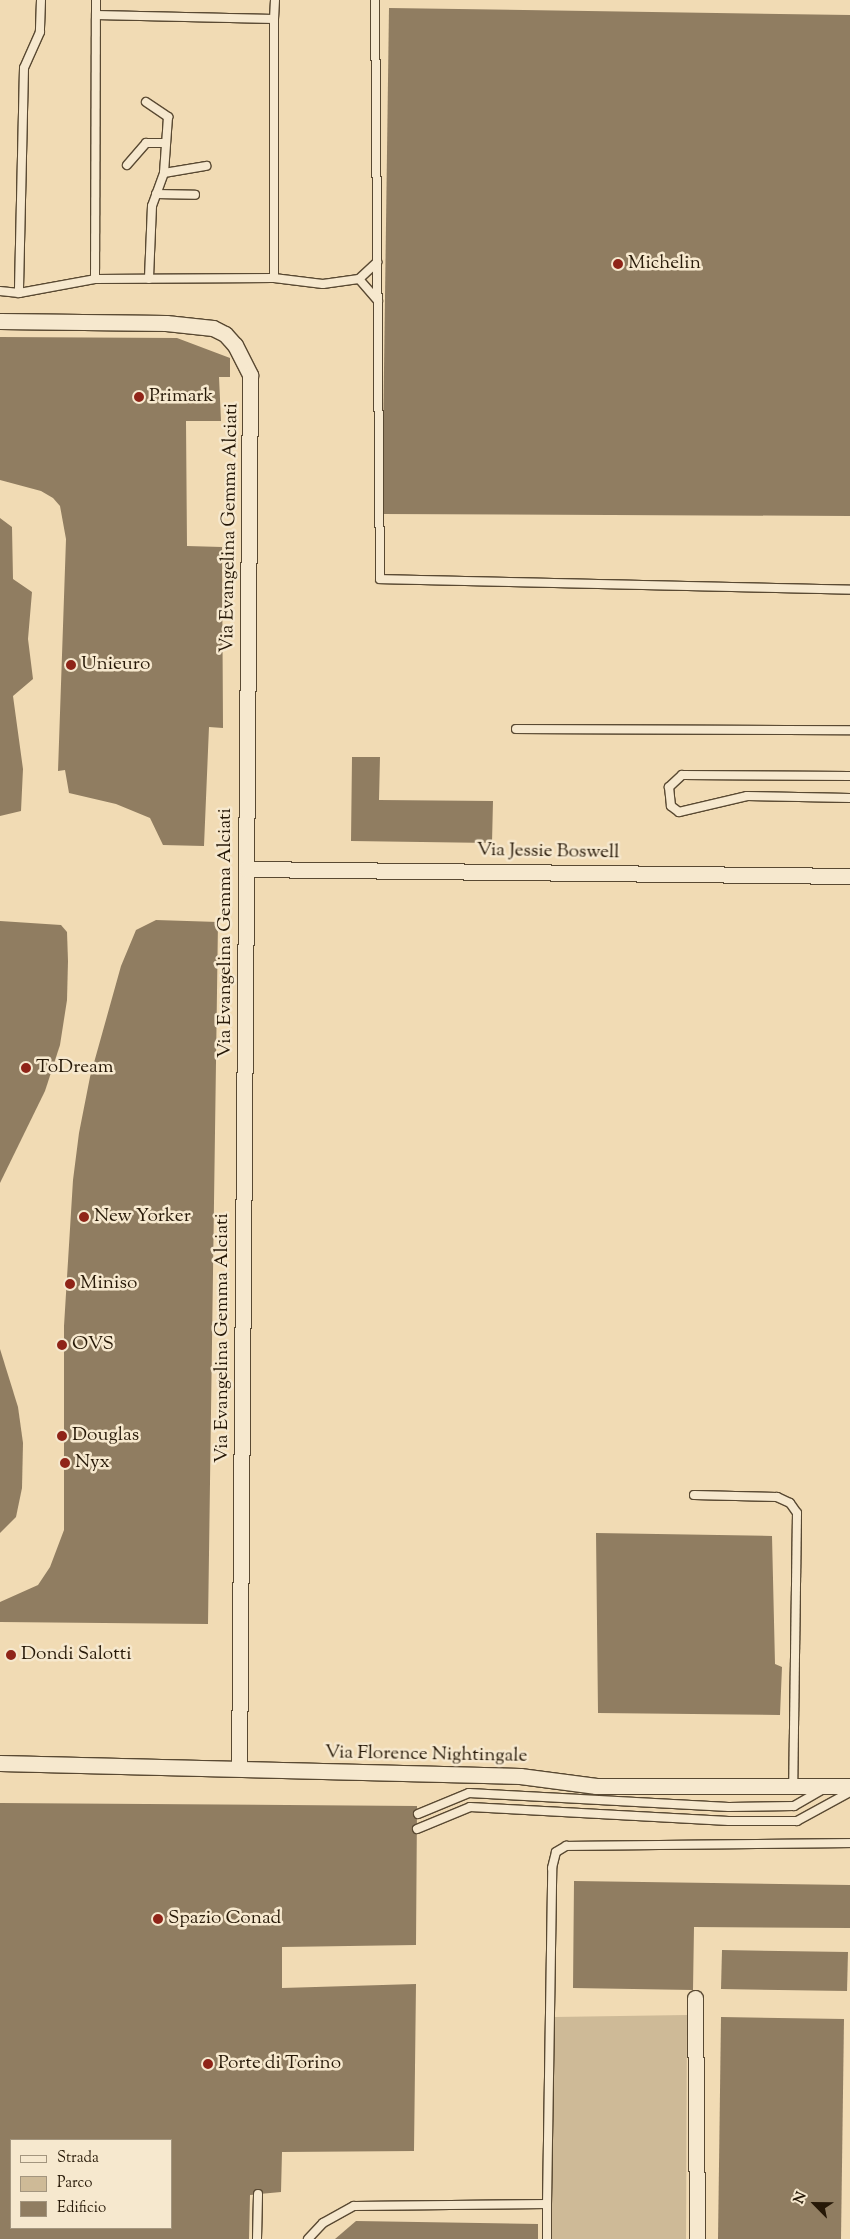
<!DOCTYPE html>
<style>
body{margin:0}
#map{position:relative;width:850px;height:2239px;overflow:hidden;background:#f1dbb4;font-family:"Sorts Mill Goudy",serif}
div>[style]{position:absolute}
.green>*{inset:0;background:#ceba97}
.building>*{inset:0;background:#907d61}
.roads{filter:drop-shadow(1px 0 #594932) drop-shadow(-1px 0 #594932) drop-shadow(0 1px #594932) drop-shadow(0 -1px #594932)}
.lane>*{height:8px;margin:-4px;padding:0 4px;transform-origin:4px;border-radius:4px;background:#f6e8ce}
.street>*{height:15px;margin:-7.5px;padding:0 7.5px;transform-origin:7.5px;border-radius:7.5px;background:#f6e8ce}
.dots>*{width:14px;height:14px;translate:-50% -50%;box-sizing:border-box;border:2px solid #f6e8ce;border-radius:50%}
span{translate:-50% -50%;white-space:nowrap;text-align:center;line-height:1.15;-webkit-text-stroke:5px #f6e8ce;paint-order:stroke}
.poi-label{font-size:19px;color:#261807}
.left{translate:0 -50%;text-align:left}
.street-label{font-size:19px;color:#261807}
.legend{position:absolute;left:10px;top:2139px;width:162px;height:90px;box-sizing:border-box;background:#f6e8ce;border:1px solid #a3957e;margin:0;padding:6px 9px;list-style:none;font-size:15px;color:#261807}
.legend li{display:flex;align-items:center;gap:10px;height:25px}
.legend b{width:25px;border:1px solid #a3957e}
.north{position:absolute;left:790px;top:2179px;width:50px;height:50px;-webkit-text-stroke:4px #f6e8ce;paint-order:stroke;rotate:293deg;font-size:14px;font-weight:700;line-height:20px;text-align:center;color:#261807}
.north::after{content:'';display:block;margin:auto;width:18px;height:22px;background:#261807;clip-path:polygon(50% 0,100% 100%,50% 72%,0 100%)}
</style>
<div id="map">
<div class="green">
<i style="clip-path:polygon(687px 2015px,686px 2239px,551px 2239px,554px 2017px)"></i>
</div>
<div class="building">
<i style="clip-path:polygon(389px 8px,850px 15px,850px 516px,382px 514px)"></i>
<i style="clip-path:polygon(0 337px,177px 338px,230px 358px,230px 377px,219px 377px,221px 421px,186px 421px,187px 546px,222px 547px,223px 728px,209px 727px,204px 846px,163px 845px,150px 818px,116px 804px,69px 793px,65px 770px,58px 771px,66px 539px,60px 506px,53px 498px,41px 491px,0 480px)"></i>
<i style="clip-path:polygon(0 518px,12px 527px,13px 579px,32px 592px,28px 639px,33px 679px,13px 696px,23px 769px,21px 811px,0 816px)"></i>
<i style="clip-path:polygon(352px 757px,380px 757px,379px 800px,493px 801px,492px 843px,351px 841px)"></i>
<i style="clip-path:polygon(156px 920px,218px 922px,208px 1624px,0 1622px,0 1602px,38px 1585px,50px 1567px,64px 1530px,64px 1326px,73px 1180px,79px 1133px,90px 1077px,121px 966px,136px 930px)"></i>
<i style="clip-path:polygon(0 921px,61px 925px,67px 932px,68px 961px,67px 1000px,60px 1045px,45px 1091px,0 1183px)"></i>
<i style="clip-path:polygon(0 1349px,18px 1407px,23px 1443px,22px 1488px,16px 1517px,0 1533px)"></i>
<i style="clip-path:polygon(596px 1533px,772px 1536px,775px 1664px,782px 1667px,780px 1715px,598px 1713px)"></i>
<i style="clip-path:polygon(evenodd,0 1803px,417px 1806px,416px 1945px,282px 1947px,282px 1988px,416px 1984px,414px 2151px,282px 2152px,281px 2192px,250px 2195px,249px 2239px,0 2239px,0 1803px,11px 2140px,171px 2140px,171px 2228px,11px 2228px,11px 2140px)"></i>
<i style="clip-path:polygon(574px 1881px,850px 1885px,850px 1928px,694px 1927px,693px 1990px,573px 1988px)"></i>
<i style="clip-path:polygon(722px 1950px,848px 1952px,847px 1991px,721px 1989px)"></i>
<i style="clip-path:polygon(721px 2017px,844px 2019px,841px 2239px,718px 2239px)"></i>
<i style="clip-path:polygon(356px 2221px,538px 2224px,538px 2239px,335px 2239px)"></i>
</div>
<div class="roads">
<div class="lane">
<i style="left:41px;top:0;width:32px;rotate:92deg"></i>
<i style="left:40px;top:32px;width:39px;rotate:114deg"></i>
<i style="left:24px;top:68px;width:225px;rotate:91.3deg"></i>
<i style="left:19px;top:293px;width:77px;rotate:-10.4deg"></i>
<i style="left:95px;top:279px;width:264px;rotate:-89.8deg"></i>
<i style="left:96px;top:15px;width:178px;rotate:1.3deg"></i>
<i style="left:274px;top:19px;width:259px;rotate:90deg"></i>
<i style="left:274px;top:278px;width:49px;rotate:7deg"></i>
<i style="left:323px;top:284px;width:36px;rotate:-8deg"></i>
<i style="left:359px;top:279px;width:25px;rotate:-43deg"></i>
<i style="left:375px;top:0;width:579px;rotate:89.51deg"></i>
<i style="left:380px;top:579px;width:470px;rotate:1.3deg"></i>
<i style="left:96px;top:15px;width:15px;rotate:-90deg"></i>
<i style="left:274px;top:19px;width:19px;rotate:-87deg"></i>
<i style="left:146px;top:102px;width:27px;rotate:34deg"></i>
<i style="left:168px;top:117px;width:56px;rotate:94.1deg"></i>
<i style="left:164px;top:173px;width:35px;rotate:110deg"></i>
<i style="left:152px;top:206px;width:73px;rotate:92.4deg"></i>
<i style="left:127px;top:165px;width:29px;rotate:-49deg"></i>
<i style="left:146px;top:143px;width:20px"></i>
<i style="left:164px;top:173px;width:43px;rotate:-9.5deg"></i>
<i style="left:156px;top:194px;width:39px;rotate:1deg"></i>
<i style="left:95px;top:279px;width:179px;rotate:-0.3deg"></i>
<i style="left:359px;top:279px;width:29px;rotate:49deg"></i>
<i style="left:0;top:291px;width:19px;rotate:6deg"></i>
<i style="left:516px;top:729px;width:334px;rotate:0.2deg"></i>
<i style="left:850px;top:776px;width:168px;rotate:-179.7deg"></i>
<i style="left:682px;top:775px;width:18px;rotate:137deg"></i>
<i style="left:669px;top:787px;width:19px;rotate:84deg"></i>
<i style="left:671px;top:806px;width:10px;rotate:37deg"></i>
<i style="left:679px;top:812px;width:70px;rotate:-13.2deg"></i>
<i style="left:747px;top:796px;width:103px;rotate:1.1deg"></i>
<i style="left:694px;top:1495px;width:83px;rotate:1.4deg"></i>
<i style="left:777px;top:1497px;width:14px;rotate:25deg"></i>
<i style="left:790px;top:1503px;width:12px;rotate:55deg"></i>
<i style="left:797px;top:1513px;width:272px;rotate:90.8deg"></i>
<i style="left:418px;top:1814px;width:55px;rotate:-22.4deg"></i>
<i style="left:469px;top:1793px;width:260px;rotate:3.1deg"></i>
<i style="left:729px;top:1807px;width:65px;rotate:-0.9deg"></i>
<i style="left:794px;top:1806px;width:34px;rotate:-30deg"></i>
<i style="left:417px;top:1829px;width:57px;rotate:-22.5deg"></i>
<i style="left:470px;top:1807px;width:259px;rotate:3.1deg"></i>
<i style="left:729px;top:1821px;width:68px"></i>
<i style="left:797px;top:1821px;width:60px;rotate:-28.7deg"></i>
<i style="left:547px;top:2204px;width:336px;rotate:-89.1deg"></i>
<i style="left:552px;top:1868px;width:16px;rotate:-76deg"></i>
<i style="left:556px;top:1852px;width:12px;rotate:-31deg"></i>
<i style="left:566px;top:1846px;width:284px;rotate:-0.6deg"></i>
<i style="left:257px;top:2239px;width:45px;rotate:-88.7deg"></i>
<i style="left:308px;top:2239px;width:22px;rotate:-47deg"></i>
<i style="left:323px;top:2223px;width:35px;rotate:-29deg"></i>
<i style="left:354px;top:2206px;width:193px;rotate:-0.6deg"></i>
<i style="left:547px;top:2204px;width:35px;rotate:90deg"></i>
</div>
<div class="street">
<i style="left:0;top:321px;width:166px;rotate:0.7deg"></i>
<i style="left:166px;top:323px;width:47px;rotate:6.1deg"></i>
<i style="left:213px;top:328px;width:13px;rotate:27deg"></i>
<i style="left:225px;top:334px;width:15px;rotate:48deg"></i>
<i style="left:235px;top:345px;width:34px;rotate:63deg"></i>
<i style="left:250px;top:375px;width:1393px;rotate:90.45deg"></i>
<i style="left:246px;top:869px;width:604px;rotate:0.66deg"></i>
<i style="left:0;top:1763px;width:520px;rotate:1.43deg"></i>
<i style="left:520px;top:1776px;width:77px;rotate:7.5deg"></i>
<i style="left:596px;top:1786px;width:254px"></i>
<i style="left:695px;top:1998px;width:241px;rotate:89.5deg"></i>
</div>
</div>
<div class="dots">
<i style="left:618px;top:264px;background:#8f2418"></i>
<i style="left:139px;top:397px;background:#8f2418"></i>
<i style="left:71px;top:665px;background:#8f2418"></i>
<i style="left:26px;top:1068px;background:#8f2418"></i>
<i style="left:84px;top:1217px;background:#8f2418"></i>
<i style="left:70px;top:1284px;background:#8f2418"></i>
<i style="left:62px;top:1345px;background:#8f2418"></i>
<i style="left:62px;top:1436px;background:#8f2418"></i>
<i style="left:65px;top:1463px;background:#8f2418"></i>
<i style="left:11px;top:1655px;background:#8f2418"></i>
<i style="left:158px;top:1919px;background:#8f2418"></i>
<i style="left:208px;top:2064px;background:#8f2418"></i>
</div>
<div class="poi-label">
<span class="left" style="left:628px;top:264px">Michelin</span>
<span class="left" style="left:149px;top:397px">Primark</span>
<span class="left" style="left:81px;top:665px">Unieuro</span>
<span class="left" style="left:36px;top:1068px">ToDream</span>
<span class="left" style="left:94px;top:1217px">New Yorker</span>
<span class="left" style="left:80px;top:1284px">Miniso</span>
<span class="left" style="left:72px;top:1345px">OVS</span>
<span class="left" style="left:72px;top:1436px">Douglas</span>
<span class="left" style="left:75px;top:1463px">Nyx</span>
<span class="left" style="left:21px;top:1655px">Dondi Salotti</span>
<span class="left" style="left:168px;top:1919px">Spazio Conad</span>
<span class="left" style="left:218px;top:2064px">Porte di Torino</span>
</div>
<div class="street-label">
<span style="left:230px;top:528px;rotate:-89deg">Via Evangelina Gemma Alciati</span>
<span style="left:548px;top:852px;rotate:1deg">Via Jessie Boswell</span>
<span style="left:226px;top:933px;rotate:-90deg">Via Evangelina Gemma Alciati</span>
<span style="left:223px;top:1338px;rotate:-90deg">Via Evangelina Gemma Alciati</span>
<span style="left:426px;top:1755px;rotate:1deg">Via Florence Nightingale</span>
</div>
<ul class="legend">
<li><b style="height:6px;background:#f6e8ce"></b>Strada</li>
<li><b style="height:14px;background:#ceba97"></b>Parco</li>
<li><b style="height:14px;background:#907d61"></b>Edificio</li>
</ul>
<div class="north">N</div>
</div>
